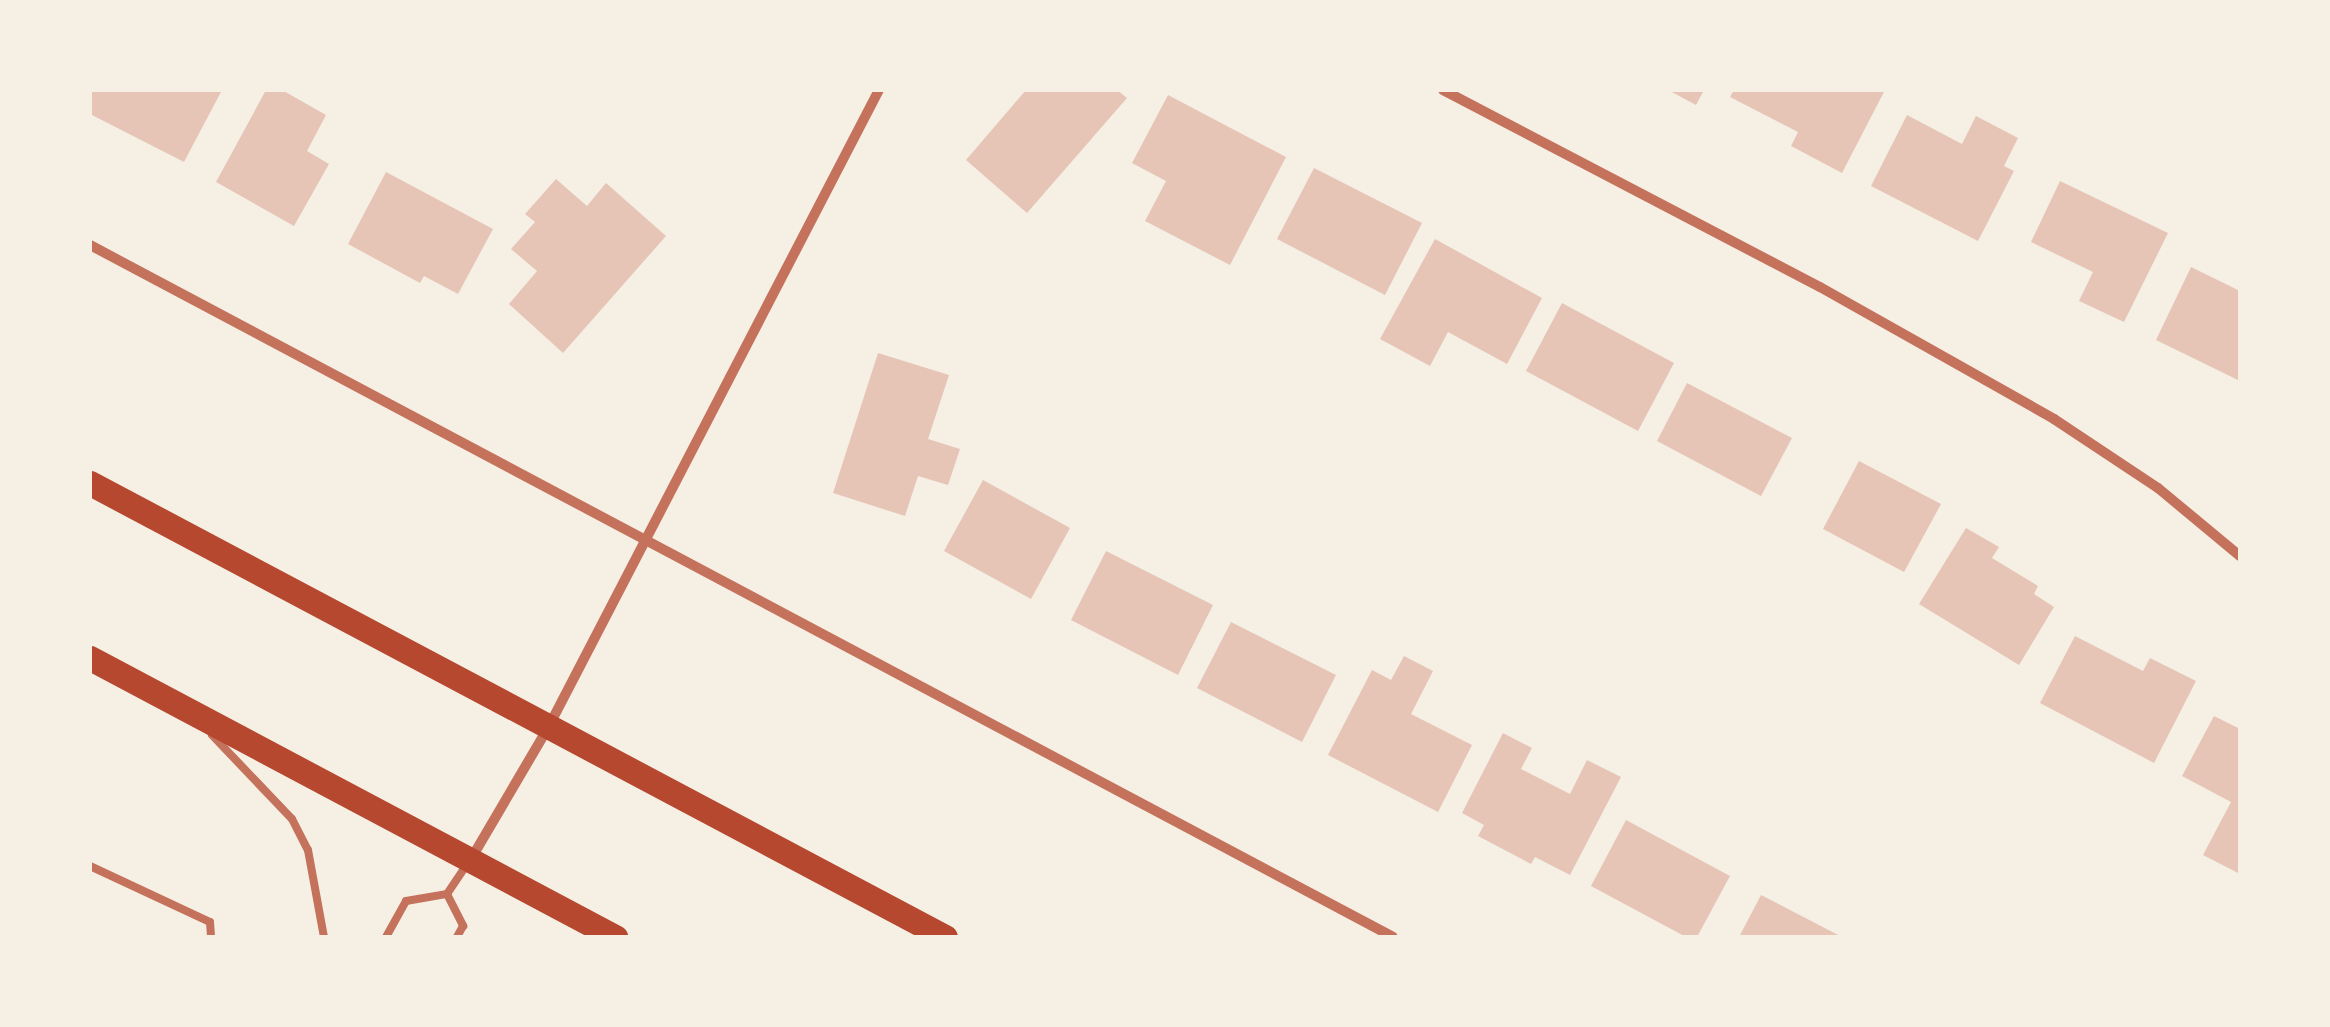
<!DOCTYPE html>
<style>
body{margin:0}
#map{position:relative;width:2330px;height:1027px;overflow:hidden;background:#f6efe4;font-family:"Archivo Narrow",sans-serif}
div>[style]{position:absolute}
.building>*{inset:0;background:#e6c5b7}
.service>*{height:8px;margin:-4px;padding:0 4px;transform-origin:4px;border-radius:4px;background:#c5725c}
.minor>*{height:10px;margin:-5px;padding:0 5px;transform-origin:5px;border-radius:5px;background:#c5725c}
.primary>*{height:25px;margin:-12.5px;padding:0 12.5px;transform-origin:12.5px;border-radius:12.5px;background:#b5482f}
span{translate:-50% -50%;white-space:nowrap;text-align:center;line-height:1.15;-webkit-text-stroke:9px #f6efe4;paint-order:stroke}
.frame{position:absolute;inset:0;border:92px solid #f6efe4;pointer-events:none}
</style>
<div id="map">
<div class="building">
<i style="clip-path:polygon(90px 90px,222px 90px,184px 162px,90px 114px)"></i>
<i style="clip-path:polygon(266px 90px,282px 90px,326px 115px,307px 151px,329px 164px,294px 226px,216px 182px)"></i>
<i style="clip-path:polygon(1026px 90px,1117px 90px,1127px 98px,1027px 213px,966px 160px)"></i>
<i style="clip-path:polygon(1668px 90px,1704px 90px,1696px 105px)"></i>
<i style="clip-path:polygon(1734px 90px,1885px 90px,1842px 173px,1791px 146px,1798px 132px,1730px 97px)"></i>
<i style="clip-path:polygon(1168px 95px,1286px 157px,1230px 265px,1145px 221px,1166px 181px,1132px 163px)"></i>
<i style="clip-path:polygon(1907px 115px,1962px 144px,1976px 116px,2018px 138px,2004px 166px,2014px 171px,1978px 241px,1871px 186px)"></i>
<i style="clip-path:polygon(1314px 168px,1422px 223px,1385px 295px,1277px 239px)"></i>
<i style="clip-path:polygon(386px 172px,493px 229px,458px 294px,424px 276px,420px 283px,348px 244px)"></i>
<i style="clip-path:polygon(556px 179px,587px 206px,606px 183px,666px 236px,563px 353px,509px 304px,537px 271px,511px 249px,535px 222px,525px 214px)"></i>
<i style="clip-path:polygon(2060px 181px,2168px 233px,2124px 322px,2079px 301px,2093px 272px,2031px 242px)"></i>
<i style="clip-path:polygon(1435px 239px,1542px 298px,1507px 364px,1448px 332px,1430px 366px,1380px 339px)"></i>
<i style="clip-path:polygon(2191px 267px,2240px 291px,2240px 381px,2156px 340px)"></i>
<i style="clip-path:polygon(1562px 303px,1674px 363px,1638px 431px,1526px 371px)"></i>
<i style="clip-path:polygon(878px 353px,949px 375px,928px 439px,960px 449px,948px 485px,918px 476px,905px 516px,833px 493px)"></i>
<i style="clip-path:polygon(1687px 383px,1792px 438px,1761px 496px,1657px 441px)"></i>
<i style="clip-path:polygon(1859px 461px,1941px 504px,1904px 572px,1823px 529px)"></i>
<i style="clip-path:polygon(983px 480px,1070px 528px,1031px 599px,944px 551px)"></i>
<i style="clip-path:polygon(1966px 528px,1999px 547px,1992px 558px,2038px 586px,2034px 594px,2054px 607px,2019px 665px,1919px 604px)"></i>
<i style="clip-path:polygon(1106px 551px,1213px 605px,1178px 675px,1071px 620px)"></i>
<i style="clip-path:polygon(1231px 622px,1336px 675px,1302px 742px,1197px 688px)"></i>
<i style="clip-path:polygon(2075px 636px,2143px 671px,2150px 658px,2196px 681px,2154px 763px,2040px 703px)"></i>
<i style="clip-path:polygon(1404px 656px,1433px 671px,1411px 714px,1472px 745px,1438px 812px,1328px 755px,1372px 670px,1391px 680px)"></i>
<i style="clip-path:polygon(2214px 716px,2240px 729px,2240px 874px,2203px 855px,2231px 802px,2182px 776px)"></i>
<i style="clip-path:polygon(1503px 733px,1532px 748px,1521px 769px,1570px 794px,1587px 760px,1621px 777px,1570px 875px,1535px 857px,1531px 864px,1478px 836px,1484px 825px,1462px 813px)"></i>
<i style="clip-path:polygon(1626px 820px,1730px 876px,1697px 937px,1686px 937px,1591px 886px)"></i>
<i style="clip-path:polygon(1761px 895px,1842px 937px,1739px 937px)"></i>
</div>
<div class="service">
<i style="left:212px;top:735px;width:116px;rotate:46.4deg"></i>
<i style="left:292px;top:819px;width:35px;rotate:63deg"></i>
<i style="left:308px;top:850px;width:88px;rotate:79.6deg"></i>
<i style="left:90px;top:866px;width:132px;rotate:25deg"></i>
<i style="left:210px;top:922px;width:15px;rotate:86deg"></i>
<i style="left:447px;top:894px;width:36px;rotate:63deg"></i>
<i style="left:463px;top:926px;width:13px;rotate:119deg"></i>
<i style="left:386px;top:937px;width:41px;rotate:-60.9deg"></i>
<i style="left:406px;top:901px;width:42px;rotate:-9.7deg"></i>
<i style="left:447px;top:894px;width:37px;rotate:-56deg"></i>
</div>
<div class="minor">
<i style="left:1443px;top:90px;width:425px;rotate:27.6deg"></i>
<i style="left:1820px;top:287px;width:269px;rotate:29.4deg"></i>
<i style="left:2054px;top:419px;width:125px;rotate:33.6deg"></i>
<i style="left:2158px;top:488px;width:107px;rotate:39.7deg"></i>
<i style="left:90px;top:245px;width:1475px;rotate:27.97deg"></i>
<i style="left:471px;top:859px;width:154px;rotate:-59.6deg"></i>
<i style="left:549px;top:726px;width:717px;rotate:-62.58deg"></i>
</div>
<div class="primary">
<i style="left:90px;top:483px;width:968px;rotate:27.97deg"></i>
<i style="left:90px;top:658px;width:595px;rotate:27.99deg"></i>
</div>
<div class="frame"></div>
</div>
